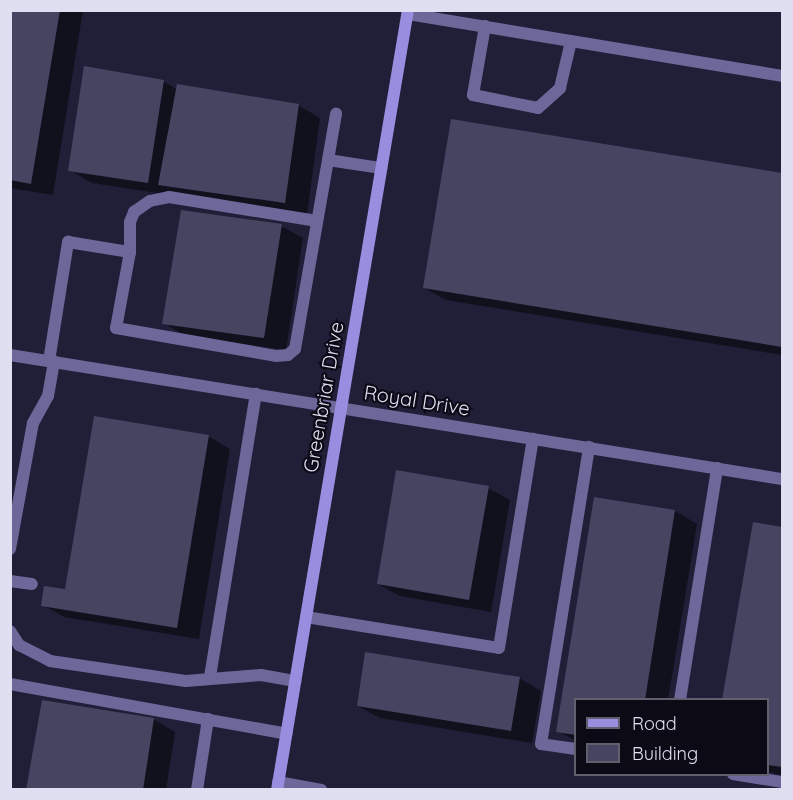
<!DOCTYPE html>
<style>
body{margin:0}
#map{position:relative;width:793px;height:800px;overflow:hidden;background:#211e38;font-family:Quicksand,sans-serif}
div>[style]{position:absolute}
.shadow>*{inset:0;background:#0007}
.building>*{inset:0;background:#474462}
.lane>*{height:12px;margin:-6px;padding:0 6px;transform-origin:6px;border-radius:6px;background:#6d679a}
.street>*{height:12px;margin:-6px;padding:0 6px;transform-origin:6px;border-radius:6px;background:#6d679a}
.secondary>*{height:12px;margin:-6px;padding:0 6px;transform-origin:6px;border-radius:6px;background:#988ee0}
span{translate:-50% -50%;white-space:nowrap;text-align:center;line-height:1.15;-webkit-text-stroke:4.5px #0b0a15;paint-order:stroke}
.street-label{font-size:20px;color:#e0dff2}
.frame{position:absolute;inset:0;border:12px solid #e0dff2;pointer-events:none}
.legend{position:absolute;left:574px;top:698px;width:195px;height:78px;box-sizing:border-box;background:#0b0a15;border:2px solid #605f6d;margin:0;padding:8px 10px;list-style:none;font-size:18px;color:#e0dff2}
.legend li{display:flex;align-items:center;gap:12px;height:30px}
.legend b{width:30px;border:2px solid #605f6d}
</style>
<div id="map">
<div class="shadow">
<i style="clip-path:polygon(10px 10px,83px 10px,53px 195px,10px 188px)"></i>
<i style="clip-path:polygon(163px 81px,178px 90px,298px 105px,320px 118px,307px 215px,181px 197px,170px 191px,170px 195px,92px 183px,70px 170px)"></i>
<i style="clip-path:polygon(452px 121px,782px 175px,782px 355px,446px 300px,424px 288px)"></i>
<i style="clip-path:polygon(281px 226px,303px 238px,286px 350px,185px 336px,164px 323px)"></i>
<i style="clip-path:polygon(208px 436px,230px 449px,199px 639px,64px 617px,43px 605px,66px 591px)"></i>
<i style="clip-path:polygon(488px 488px,510px 500px,491px 612px,400px 596px,378px 584px)"></i>
<i style="clip-path:polygon(595px 498px,675px 511px,697px 524px,668px 700px,576px 700px,576px 741px,558px 731px)"></i>
<i style="clip-path:polygon(754px 524px,782px 528px,782px 775px,768px 772px,768px 700px)"></i>
<i style="clip-path:polygon(519px 678px,541px 691px,532px 743px,380px 718px,358px 706px)"></i>
<i style="clip-path:polygon(153px 719px,175px 732px,166px 790px,27px 790px)"></i>
</div>
<div class="building">
<i style="clip-path:polygon(10px 10px,60px 10px,31px 184px,10px 180px)"></i>
<i style="clip-path:polygon(84px 66px,164px 80px,148px 183px,68px 171px)"></i>
<i style="clip-path:polygon(177px 84px,299px 104px,285px 203px,158px 185px)"></i>
<i style="clip-path:polygon(451px 119px,782px 173px,782px 347px,423px 288px)"></i>
<i style="clip-path:polygon(181px 210px,282px 224px,264px 338px,162px 324px)"></i>
<i style="clip-path:polygon(94px 416px,209px 435px,177px 628px,41px 606px,44px 586px,65px 589px)"></i>
<i style="clip-path:polygon(396px 470px,489px 486px,469px 600px,377px 584px)"></i>
<i style="clip-path:polygon(594px 497px,675px 510px,645px 700px,576px 700px,576px 735px,556px 732px)"></i>
<i style="clip-path:polygon(753px 522px,782px 527px,782px 767px,768px 765px,768px 700px,722px 700px)"></i>
<i style="clip-path:polygon(365px 652px,520px 677px,511px 731px,357px 706px)"></i>
<i style="clip-path:polygon(42px 700px,154px 718px,143px 790px,26px 790px)"></i>
</div>
<div class="lane">
<i style="left:408px;top:14px;width:379px;rotate:9.4deg"></i>
<i style="left:485px;top:26px;width:70px;rotate:99.9deg"></i>
<i style="left:473px;top:95px;width:66px;rotate:11.3deg"></i>
<i style="left:538px;top:108px;width:30px;rotate:-42deg"></i>
<i style="left:560px;top:88px;width:48px;rotate:-76.8deg"></i>
<i style="left:328px;top:160px;width:54px;rotate:8.6deg"></i>
<i style="left:130px;top:252px;width:30px;rotate:-90deg"></i>
<i style="left:130px;top:222px;width:11px;rotate:-68deg"></i>
<i style="left:134px;top:212px;width:19px;rotate:-35deg"></i>
<i style="left:150px;top:201px;width:19px;rotate:-12deg"></i>
<i style="left:169px;top:197px;width:150px;rotate:9.2deg"></i>
<i style="left:49px;top:361px;width:121px;rotate:-80.9deg"></i>
<i style="left:68px;top:242px;width:63px;rotate:9.2deg"></i>
<i style="left:130px;top:252px;width:77px;rotate:100.4deg"></i>
<i style="left:116px;top:328px;width:162px;rotate:9.9deg"></i>
<i style="left:276px;top:356px;width:12px;rotate:-5deg"></i>
<i style="left:288px;top:355px;width:9px;rotate:-41deg"></i>
<i style="left:295px;top:349px;width:239px;rotate:-80.1deg"></i>
<i style="left:10px;top:549px;width:128px;rotate:-79.7deg"></i>
<i style="left:33px;top:423px;width:31px;rotate:-61deg"></i>
<i style="left:48px;top:396px;width:35px;rotate:-80deg"></i>
<i style="left:10px;top:581px;width:22px;rotate:8deg"></i>
<i style="left:306px;top:617px;width:195px;rotate:9.1deg"></i>
<i style="left:499px;top:648px;width:212px;rotate:-80.8deg"></i>
<i style="left:10px;top:631px;width:17px;rotate:57deg"></i>
<i style="left:19px;top:645px;width:35px;rotate:27deg"></i>
<i style="left:50px;top:661px;width:137px;rotate:8.4deg"></i>
<i style="left:186px;top:681px;width:75px;rotate:-4.6deg"></i>
<i style="left:261px;top:675px;width:35px;rotate:10deg"></i>
<i style="left:210px;top:677px;width:287px;rotate:-80.8deg"></i>
<i style="left:10px;top:684px;width:281px;rotate:10.2deg"></i>
<i style="left:680px;top:700px;width:235px;rotate:-80.9deg"></i>
<i style="left:576px;top:749px;width:35px;rotate:-172deg"></i>
<i style="left:541px;top:744px;width:301px;rotate:-80.8deg"></i>
<i style="left:733px;top:774px;width:50px;rotate:9.3deg"></i>
<i style="left:278px;top:782px;width:44px;rotate:10.5deg"></i>
<i style="left:197px;top:790px;width:72px;rotate:-81.2deg"></i>
</div>
<div class="street">
<i style="left:10px;top:355px;width:782px;rotate:9.13deg"></i>
</div>
<div class="secondary">
<i style="left:277px;top:790px;width:791px;rotate:-80.47deg"></i>
</div>
<div class="street-label">
<span style="left:323px;top:397px;rotate:-80deg">Greenbriar Drive</span>
<span style="left:417px;top:400px;rotate:9deg">Royal Drive</span>
</div>
<div class="frame"></div>
<ul class="legend">
<li><b style="height:8px;background:#988ee0"></b>Road</li>
<li><b style="height:16px;background:#474462"></b>Building</li>
</ul>
</div>
